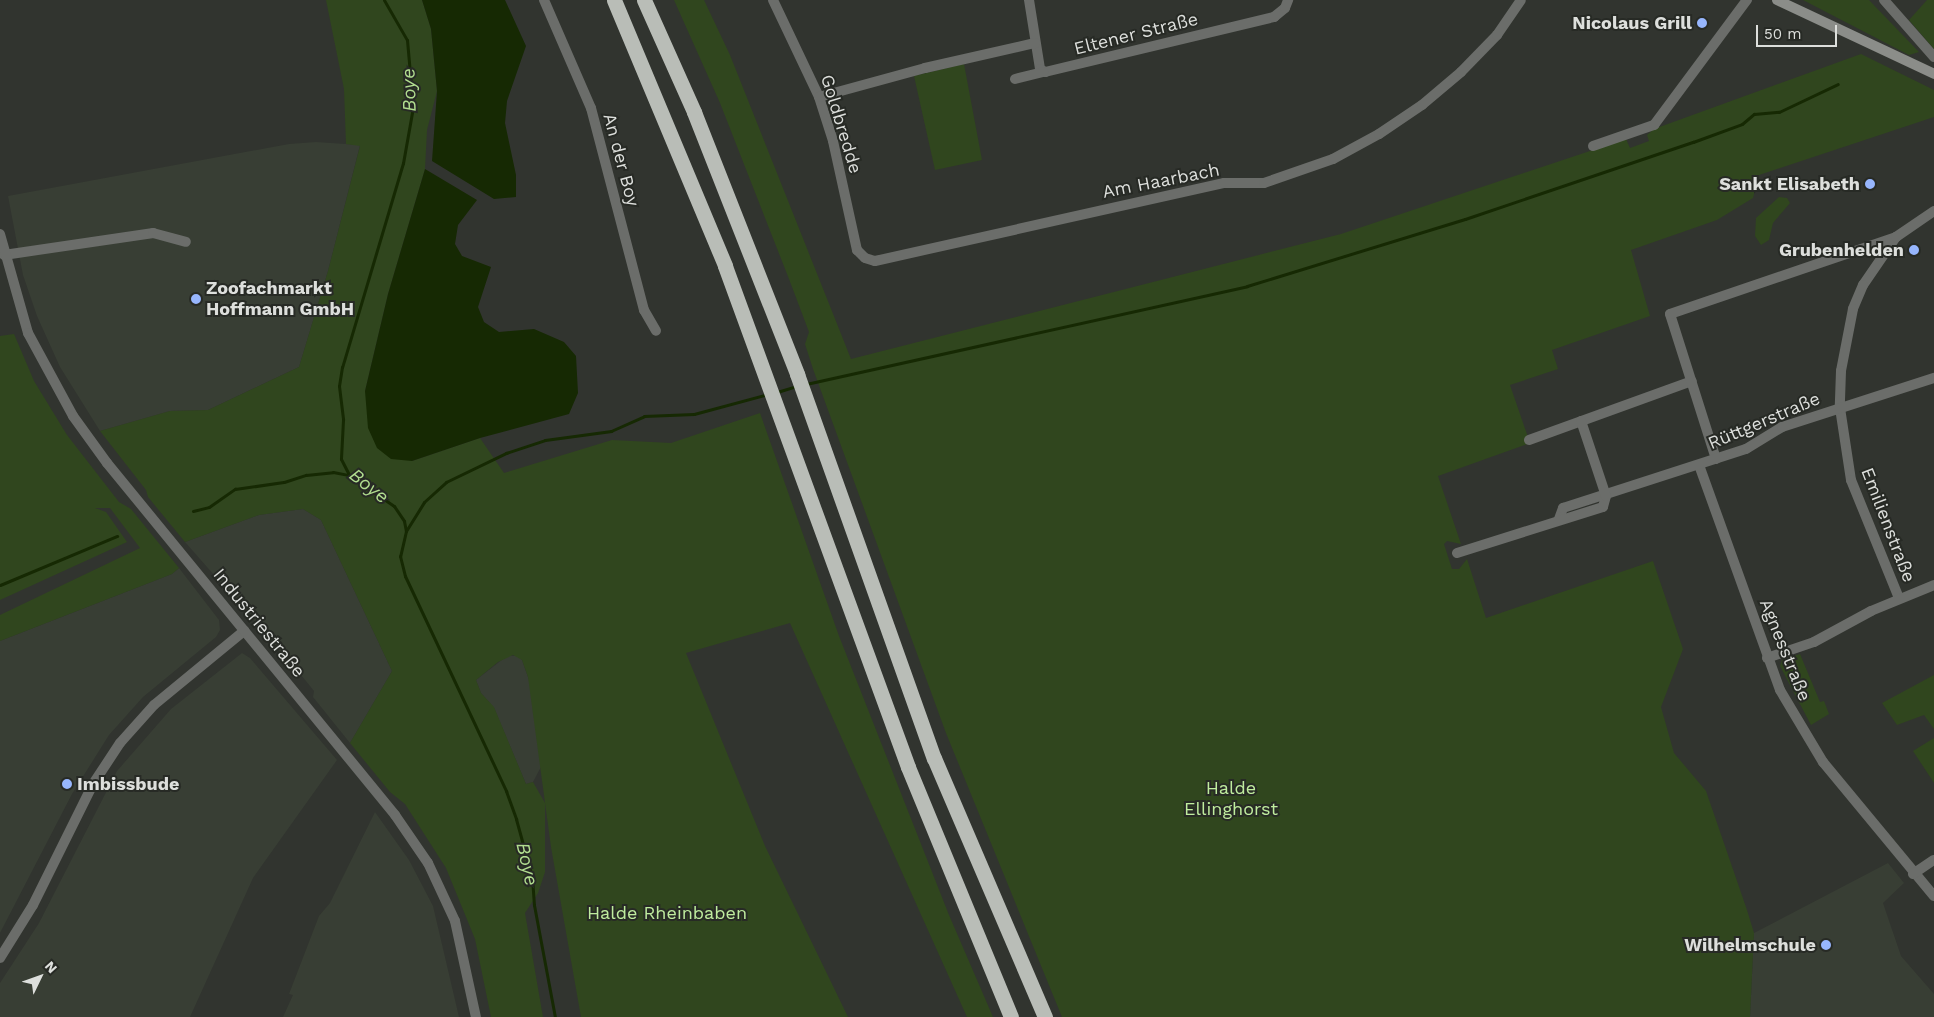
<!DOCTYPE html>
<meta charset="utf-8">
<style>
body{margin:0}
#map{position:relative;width:1934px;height:1017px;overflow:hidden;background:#31342f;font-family:"Work Sans",sans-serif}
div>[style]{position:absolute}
.built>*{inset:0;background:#383e34}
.green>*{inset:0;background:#30461e}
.water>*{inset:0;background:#162903}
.stream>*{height:3px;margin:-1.5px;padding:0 1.5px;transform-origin:1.5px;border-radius:1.5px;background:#162903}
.minor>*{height:10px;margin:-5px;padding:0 5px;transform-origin:5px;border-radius:5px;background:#6b6d6a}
.tertiary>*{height:10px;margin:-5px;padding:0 5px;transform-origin:5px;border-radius:5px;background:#6b6d6a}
.secondary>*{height:10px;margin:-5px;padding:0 5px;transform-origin:5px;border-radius:5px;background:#8b8d89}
.motorway>*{height:15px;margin:-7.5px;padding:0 7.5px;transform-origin:7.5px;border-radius:7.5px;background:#b9bdb7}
.dots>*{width:14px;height:14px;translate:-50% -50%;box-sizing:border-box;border:2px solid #272a25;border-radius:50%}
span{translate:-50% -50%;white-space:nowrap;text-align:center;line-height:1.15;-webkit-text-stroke:4px #272a25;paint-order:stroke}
.poi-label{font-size:18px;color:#dddfdc;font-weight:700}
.right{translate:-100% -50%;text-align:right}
.left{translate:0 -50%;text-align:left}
.street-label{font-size:18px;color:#dddfdc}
.park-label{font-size:18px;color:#bfec9e}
.water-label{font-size:19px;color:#b1dd8f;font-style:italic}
.north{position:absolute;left:15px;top:952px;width:50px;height:50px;-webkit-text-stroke:4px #272a25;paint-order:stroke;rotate:48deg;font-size:14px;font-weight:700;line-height:20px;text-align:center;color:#dddfdc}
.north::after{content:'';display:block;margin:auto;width:18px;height:22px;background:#dddfdc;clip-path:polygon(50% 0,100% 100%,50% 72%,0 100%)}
.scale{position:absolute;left:1756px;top:25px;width:81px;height:22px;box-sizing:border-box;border:2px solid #dddfdc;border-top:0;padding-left:6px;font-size:15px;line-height:18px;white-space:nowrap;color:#dddfdc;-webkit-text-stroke:4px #272a25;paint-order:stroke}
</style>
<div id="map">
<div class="built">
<i style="clip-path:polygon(316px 142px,360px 145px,328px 271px,299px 367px,208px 410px,170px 411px,100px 431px,60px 367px,37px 316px,23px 275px,8px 196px,289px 144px)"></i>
<i style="clip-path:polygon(303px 509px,321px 520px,392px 671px,350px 743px,313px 697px,314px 691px,293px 665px,185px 542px,259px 515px)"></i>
<i style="clip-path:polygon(179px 568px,219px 620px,220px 630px,216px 637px,143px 697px,109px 735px,72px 794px,0 933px,0 641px,172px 574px)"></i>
<i style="clip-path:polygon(242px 653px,250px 658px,337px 760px,253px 878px,190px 1017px,0 1017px,0 983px,39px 923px,117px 771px,171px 709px)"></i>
<i style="clip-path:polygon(507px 656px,518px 656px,522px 660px,552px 746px,533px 782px,526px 784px,494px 708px,481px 693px,476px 680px)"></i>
<i style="clip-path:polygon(375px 812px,409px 860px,433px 906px,459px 1017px,283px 1017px,293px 995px,289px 994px,319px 916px,330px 903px)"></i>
<i style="clip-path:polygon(1888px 863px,1904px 883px,1883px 903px,1901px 956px,1934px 994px,1934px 1017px,1750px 1017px,1754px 933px)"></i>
</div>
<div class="green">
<i style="clip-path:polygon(326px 0,422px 0,431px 29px,437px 91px,427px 130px,425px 169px,388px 294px,365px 391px,412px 461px,480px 438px,504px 473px,612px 440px,671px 443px,760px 413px,839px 636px,949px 915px,993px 1017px,967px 1017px,790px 623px,686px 653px,765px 846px,848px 1017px,581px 1017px,551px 847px,528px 677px,522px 660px,513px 655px,498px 662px,476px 680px,481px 693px,494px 707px,526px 784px,533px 782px,545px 803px,545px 872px,538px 893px,525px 913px,543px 1017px,491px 1017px,475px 939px,446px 868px,405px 804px,390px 792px,350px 743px,392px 671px,321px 520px,303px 509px,259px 515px,185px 542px,148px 497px,146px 490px,100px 431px,170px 411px,208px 410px,299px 367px,328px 271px,360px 146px,346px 144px,344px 89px)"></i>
<i style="clip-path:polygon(674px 0,704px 0,730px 55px,851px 359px,1341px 234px,1626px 139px,1630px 148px,1649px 141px,1647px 135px,1654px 129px,1861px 54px,1934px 90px,1934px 117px,1759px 175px,1753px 198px,1717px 220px,1631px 250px,1650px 316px,1552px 350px,1558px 369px,1510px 385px,1530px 443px,1438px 476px,1461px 544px,1447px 541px,1444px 544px,1452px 569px,1459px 569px,1467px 559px,1486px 618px,1653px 561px,1683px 649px,1661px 707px,1674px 753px,1706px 791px,1747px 910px,1754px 933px,1750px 1017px,1062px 1017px,946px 733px,813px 369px,805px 344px,809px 332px,789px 279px,720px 103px)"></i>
<i style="clip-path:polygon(1803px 0,1869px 0,1919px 52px,1909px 55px)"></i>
<i style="clip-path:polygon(1927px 0,1934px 0,1934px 49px,1909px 20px)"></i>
<i style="clip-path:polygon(964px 64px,982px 160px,935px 170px,914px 76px)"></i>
<i style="clip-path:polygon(1779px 197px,1787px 198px,1790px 203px,1773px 223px,1769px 240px,1761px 245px,1755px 236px,1756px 218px)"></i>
<i style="clip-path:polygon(14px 334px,34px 381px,67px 435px,119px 502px,131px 509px,179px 568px,172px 574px,0 641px,0 615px,140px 548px,110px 508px,95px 508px,106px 512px,127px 542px,0 600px,0 336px)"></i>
<i style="clip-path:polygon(1800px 654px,1820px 702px,1824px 701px,1829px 714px,1811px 725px,1780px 666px,1782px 660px)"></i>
<i style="clip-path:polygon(1934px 675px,1934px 729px,1924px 715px,1897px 725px,1882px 703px)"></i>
<i style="clip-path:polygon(1934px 738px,1934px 783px,1913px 751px)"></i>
</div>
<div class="water">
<i style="clip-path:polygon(422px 0,505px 0,526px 46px,507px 101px,505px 123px,516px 175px,516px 197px,494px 199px,432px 161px,437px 91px,431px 29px)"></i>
<i style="clip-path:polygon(425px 169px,477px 200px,458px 225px,455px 244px,462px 256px,491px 267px,478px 307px,484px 322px,499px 332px,534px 329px,564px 342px,576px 356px,578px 393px,569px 414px,480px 438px,412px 461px,391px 459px,377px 448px,368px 428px,365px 391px,388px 294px)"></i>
</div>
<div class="stream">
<i style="left:384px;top:0;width:46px;rotate:60.1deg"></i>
<i style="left:407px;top:40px;width:67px;rotate:84.9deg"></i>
<i style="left:413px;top:107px;width:57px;rotate:100.1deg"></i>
<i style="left:403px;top:163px;width:213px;rotate:106.6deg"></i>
<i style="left:342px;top:367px;width:19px;rotate:99deg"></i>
<i style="left:339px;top:386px;width:34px;rotate:83deg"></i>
<i style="left:343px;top:420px;width:39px;rotate:93deg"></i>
<i style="left:341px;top:459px;width:18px;rotate:63deg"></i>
<i style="left:349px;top:475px;width:55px;rotate:34.6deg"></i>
<i style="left:394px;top:506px;width:18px;rotate:56deg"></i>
<i style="left:404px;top:521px;width:10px;rotate:79deg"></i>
<i style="left:406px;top:531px;width:26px;rotate:103deg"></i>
<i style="left:400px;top:556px;width:21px;rotate:76deg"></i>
<i style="left:405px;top:576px;width:238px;rotate:64.8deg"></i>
<i style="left:506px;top:791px;width:30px;rotate:70deg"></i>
<i style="left:516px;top:819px;width:60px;rotate:74.6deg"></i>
<i style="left:532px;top:877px;width:28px;rotate:86deg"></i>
<i style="left:534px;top:905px;width:114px;rotate:79.4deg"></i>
<i style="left:806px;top:384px;width:452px;rotate:-12.5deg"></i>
<i style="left:1247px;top:286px;width:228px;rotate:-17.1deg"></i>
<i style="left:1465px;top:219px;width:241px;rotate:-18.7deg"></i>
<i style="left:1693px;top:142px;width:52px;rotate:-20.2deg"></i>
<i style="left:1742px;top:124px;width:16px;rotate:-40deg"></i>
<i style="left:1754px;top:114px;width:25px;rotate:-5deg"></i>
<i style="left:1779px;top:112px;width:65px;rotate:-25.4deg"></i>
<i style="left:777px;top:392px;width:21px;rotate:-17deg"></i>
<i style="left:193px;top:511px;width:16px;rotate:-14deg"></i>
<i style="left:209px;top:507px;width:32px;rotate:-35deg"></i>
<i style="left:235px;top:489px;width:49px;rotate:-8.1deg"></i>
<i style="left:284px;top:482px;width:23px;rotate:-18deg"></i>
<i style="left:306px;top:475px;width:27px;rotate:-6deg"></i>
<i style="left:333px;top:472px;width:15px;rotate:11deg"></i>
<i style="left:406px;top:531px;width:34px;rotate:-58deg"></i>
<i style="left:424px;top:502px;width:30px;rotate:-42deg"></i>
<i style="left:446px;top:482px;width:67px;rotate:-25.8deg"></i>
<i style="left:506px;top:453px;width:41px;rotate:-18.4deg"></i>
<i style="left:545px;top:440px;width:67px;rotate:-7.8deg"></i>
<i style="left:611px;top:431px;width:36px;rotate:-24deg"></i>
<i style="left:644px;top:416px;width:50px;rotate:-2.3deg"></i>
<i style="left:694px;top:414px;width:77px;rotate:-15.1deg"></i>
<i style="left:0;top:585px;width:127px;rotate:-22.7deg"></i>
</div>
<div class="minor">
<i style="left:544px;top:0;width:118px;rotate:66.5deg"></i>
<i style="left:591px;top:108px;width:209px;rotate:75.3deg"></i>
<i style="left:644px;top:310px;width:24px;rotate:60deg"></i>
<i style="left:773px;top:0;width:107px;rotate:64.6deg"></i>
<i style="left:819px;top:97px;width:46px;rotate:72.3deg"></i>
<i style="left:833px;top:141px;width:112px;rotate:77.6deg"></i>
<i style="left:857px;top:250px;width:11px;rotate:45deg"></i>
<i style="left:865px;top:258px;width:10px;rotate:17deg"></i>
<i style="left:875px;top:261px;width:358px;rotate:-12.6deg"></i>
<i style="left:1224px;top:183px;width:40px"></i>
<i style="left:1264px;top:183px;width:73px;rotate:-19.2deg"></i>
<i style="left:1333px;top:159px;width:52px;rotate:-28.5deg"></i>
<i style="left:1379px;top:134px;width:52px;rotate:-34deg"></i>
<i style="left:1422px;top:105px;width:51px;rotate:-40.2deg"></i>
<i style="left:1461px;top:72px;width:52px;rotate:-45.8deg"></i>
<i style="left:1497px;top:35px;width:42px;rotate:-55.6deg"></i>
<i style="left:1029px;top:0;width:70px;rotate:80.9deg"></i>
<i style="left:1040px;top:69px;width:6px;rotate:31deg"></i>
<i style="left:1045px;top:72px;width:236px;rotate:-13.5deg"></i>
<i style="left:1274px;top:17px;width:14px;rotate:-39deg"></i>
<i style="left:1285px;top:8px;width:9px;rotate:-69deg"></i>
<i style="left:1884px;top:0;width:76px;rotate:48.7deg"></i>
<i style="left:1015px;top:79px;width:29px;rotate:-14deg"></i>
<i style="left:819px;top:97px;width:110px;rotate:-15.3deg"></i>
<i style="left:925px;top:68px;width:113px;rotate:-12.8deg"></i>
<i style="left:1593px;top:146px;width:65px;rotate:-19deg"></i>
<i style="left:1654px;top:125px;width:156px;rotate:-53.4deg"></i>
<i style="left:1896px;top:237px;width:58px;rotate:124.5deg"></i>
<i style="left:1863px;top:285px;width:26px;rotate:113deg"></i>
<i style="left:1853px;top:309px;width:63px;rotate:101deg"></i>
<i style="left:1841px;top:371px;width:37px;rotate:92deg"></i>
<i style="left:1840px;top:408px;width:73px;rotate:81.3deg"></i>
<i style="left:1851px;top:480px;width:127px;rotate:67.9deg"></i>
<i style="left:4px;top:255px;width:151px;rotate:-8.4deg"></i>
<i style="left:153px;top:233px;width:34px;rotate:15deg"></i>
<i style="left:1529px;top:440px;width:173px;rotate:-19.9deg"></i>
<i style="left:1716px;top:459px;width:152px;rotate:-107.6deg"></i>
<i style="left:1670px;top:314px;width:239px;rotate:-18.8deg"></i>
<i style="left:1896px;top:237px;width:46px;rotate:-34.4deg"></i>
<i style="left:1699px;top:465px;width:239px;rotate:70.2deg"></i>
<i style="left:1780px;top:690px;width:84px;rotate:59.2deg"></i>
<i style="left:1823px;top:762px;width:174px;rotate:50.4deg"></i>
<i style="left:1559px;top:519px;width:12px;rotate:-70deg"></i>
<i style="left:1563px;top:508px;width:192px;rotate:-17.9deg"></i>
<i style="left:1746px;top:449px;width:42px;rotate:-31.4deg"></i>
<i style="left:1782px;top:427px;width:160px;rotate:-17.9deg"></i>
<i style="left:1457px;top:553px;width:153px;rotate:-17.5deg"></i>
<i style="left:1603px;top:507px;width:11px;rotate:-75deg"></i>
<i style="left:1606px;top:496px;width:79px;rotate:-108.4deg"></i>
<i style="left:1767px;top:658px;width:50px;rotate:-18.8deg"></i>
<i style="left:1814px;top:642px;width:65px;rotate:-28.5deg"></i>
<i style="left:1871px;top:611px;width:68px;rotate:-22.4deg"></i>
<i style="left:1913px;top:874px;width:25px;rotate:-34deg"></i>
<i style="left:0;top:958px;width:62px;rotate:-58.1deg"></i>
<i style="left:33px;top:905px;width:135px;rotate:-63.6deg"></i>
<i style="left:93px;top:784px;width:49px;rotate:-56.6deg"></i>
<i style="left:120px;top:743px;width:51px;rotate:-48.2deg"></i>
<i style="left:154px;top:705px;width:117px;rotate:-39.4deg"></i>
</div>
<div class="tertiary">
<i style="left:0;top:234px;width:103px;rotate:74.2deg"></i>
<i style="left:28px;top:333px;width:94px;rotate:61.5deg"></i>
<i style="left:73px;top:416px;width:58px;rotate:54.1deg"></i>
<i style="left:107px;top:463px;width:455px;rotate:50.7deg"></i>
<i style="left:395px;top:815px;width:58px;rotate:55.5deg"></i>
<i style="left:428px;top:863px;width:64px;rotate:65deg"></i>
<i style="left:455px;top:921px;width:98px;rotate:77.7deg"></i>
</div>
<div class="secondary">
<i style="left:1777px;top:0;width:174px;rotate:25.2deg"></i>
</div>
<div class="motorway">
<i style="left:614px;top:0;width:288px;rotate:67.3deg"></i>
<i style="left:725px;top:266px;width:533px;rotate:69.93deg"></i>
<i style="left:908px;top:767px;width:270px;rotate:67.6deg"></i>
<i style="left:644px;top:0;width:123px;rotate:65.9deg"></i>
<i style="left:694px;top:112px;width:282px;rotate:68.5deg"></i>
<i style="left:797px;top:374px;width:408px;rotate:70.4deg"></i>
<i style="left:934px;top:758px;width:282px;rotate:66.8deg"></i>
</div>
<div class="dots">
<i style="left:1702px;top:23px;background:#97b6fd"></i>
<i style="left:1870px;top:184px;background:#97b6fd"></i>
<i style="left:1914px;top:250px;background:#97b6fd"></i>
<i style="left:196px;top:299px;background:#97b6fd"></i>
<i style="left:67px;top:784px;background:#97b6fd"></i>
<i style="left:1826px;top:945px;background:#97b6fd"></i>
</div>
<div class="poi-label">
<span class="right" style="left:1692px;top:23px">Nicolaus Grill</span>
<span class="right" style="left:1860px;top:184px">Sankt Elisabeth</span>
<span class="right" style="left:1904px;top:250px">Grubenhelden</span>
<span class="left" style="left:206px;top:299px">Zoofachmarkt<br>Hoffmann GmbH</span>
<span class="left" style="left:77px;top:784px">Imbissbude</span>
<span class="right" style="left:1816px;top:945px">Wilhelmschule</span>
</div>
<div class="street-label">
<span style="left:1136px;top:34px;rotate:-14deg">Eltener Straße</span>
<span style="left:841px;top:124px;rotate:73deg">Goldbredde</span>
<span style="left:621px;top:160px;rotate:75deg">An der Boy</span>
<span style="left:1161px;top:181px;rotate:-11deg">Am Haarbach</span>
<span style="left:1764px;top:421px;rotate:-23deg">Rüttgerstraße</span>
<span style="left:1888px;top:525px;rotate:69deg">Emilienstraße</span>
<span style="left:259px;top:623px;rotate:51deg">Industriestraße</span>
<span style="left:1785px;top:650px;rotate:68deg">Agnesstraße</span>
</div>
<div class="park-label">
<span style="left:1231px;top:799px">Halde<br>Ellinghorst</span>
<span style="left:667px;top:913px">Halde Rheinbaben</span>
</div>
<div class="water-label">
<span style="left:409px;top:90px;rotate:-92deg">Boye</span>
<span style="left:369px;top:486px;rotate:38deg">Boye</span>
<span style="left:527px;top:864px;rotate:77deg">Boye</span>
</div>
<div class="north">N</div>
<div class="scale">50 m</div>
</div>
